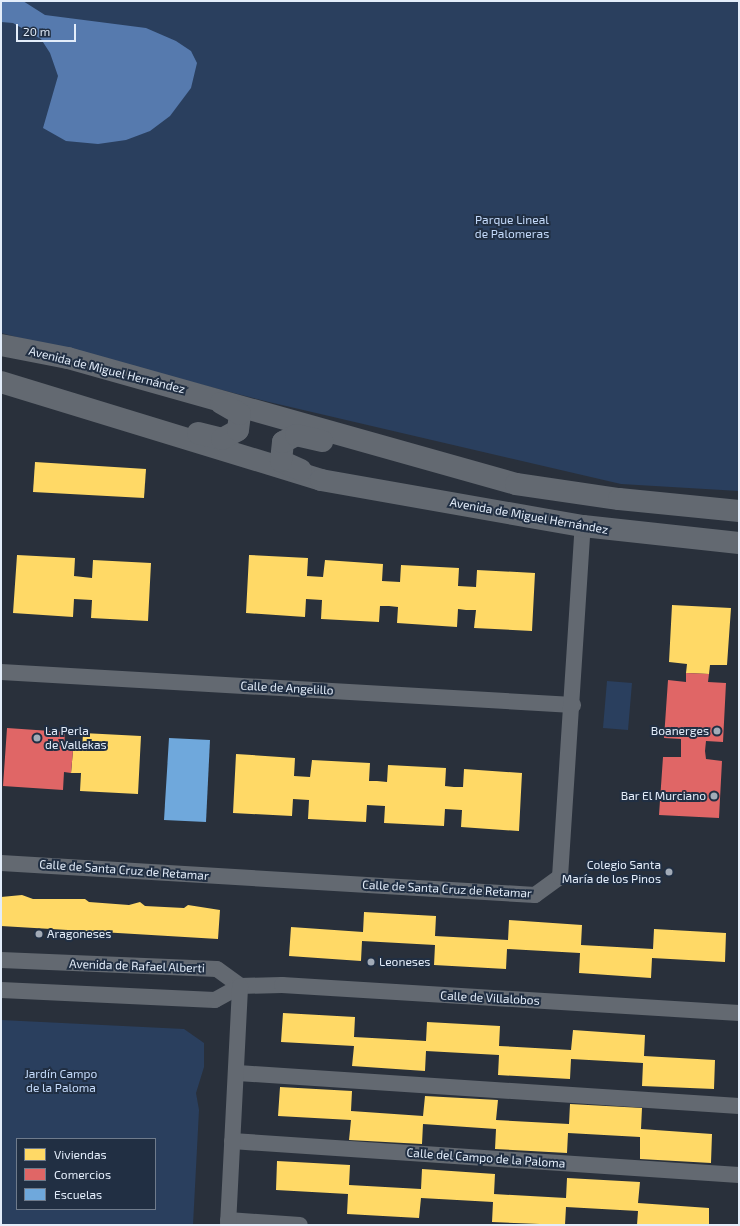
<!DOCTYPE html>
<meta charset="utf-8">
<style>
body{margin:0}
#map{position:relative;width:740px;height:1226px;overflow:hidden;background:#29303b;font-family:"Exo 2",sans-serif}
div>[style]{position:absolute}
.green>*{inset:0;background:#2a3f5e}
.water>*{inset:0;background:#567aae}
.homes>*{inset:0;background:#ffd966}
.shops>*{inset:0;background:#e06666}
.schools>*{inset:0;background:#6fa8dc}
.street>*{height:16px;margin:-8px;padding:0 8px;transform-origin:8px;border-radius:8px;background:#636971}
.secondary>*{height:22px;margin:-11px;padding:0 11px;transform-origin:11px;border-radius:11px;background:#636971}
.dots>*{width:11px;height:11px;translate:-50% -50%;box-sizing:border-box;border:2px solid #212f43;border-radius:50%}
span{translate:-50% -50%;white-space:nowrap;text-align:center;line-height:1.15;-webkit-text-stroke:4px #212f43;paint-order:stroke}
.park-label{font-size:12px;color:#c4dafa}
.street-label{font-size:12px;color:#e3edfa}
.poi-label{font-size:12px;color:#e3edfa}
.left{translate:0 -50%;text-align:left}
.right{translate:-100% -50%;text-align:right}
.frame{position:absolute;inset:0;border:2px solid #e3edfa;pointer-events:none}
.legend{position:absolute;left:16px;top:1138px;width:140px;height:72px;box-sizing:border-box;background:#212f43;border:1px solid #6f7b8c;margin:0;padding:5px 7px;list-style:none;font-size:12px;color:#e3edfa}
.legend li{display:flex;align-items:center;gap:8px;height:20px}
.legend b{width:20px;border:1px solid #6f7b8c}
.scale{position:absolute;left:16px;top:24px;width:60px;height:18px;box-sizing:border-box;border:2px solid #e3edfa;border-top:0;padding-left:5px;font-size:12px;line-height:14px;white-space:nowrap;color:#e3edfa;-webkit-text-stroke:3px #212f43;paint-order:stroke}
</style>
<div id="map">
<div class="green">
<i style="clip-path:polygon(1px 1px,739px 1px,739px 491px,621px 484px,269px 402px,1px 333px)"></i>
<i style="clip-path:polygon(607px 681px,632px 683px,628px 730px,603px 728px)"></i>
<i style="clip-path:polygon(evenodd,1px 1020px,184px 1029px,204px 1043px,204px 1067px,196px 1093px,199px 1110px,193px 1225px,1px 1225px,1px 1020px,17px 1139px,155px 1139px,155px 1209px,17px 1209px,17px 1139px)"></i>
</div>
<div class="water">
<i style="clip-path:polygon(1px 1px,23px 1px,45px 15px,146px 28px,176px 41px,191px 51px,197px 63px,191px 88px,170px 116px,150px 131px,126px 140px,98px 144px,66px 141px,43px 128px,58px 76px,50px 53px,41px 39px,13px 23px,1px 22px)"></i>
</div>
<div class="homes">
<i style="clip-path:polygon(35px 462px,146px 469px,144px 498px,33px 492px)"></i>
<i style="clip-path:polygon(17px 555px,75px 558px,74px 576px,92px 578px,93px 560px,151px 563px,148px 621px,91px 618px,92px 600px,74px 599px,73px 617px,13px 613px)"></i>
<i style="clip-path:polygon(249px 555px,308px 558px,307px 576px,323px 577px,325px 560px,383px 564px,382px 581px,400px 582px,401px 565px,459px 568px,458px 586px,476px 587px,477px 570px,535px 573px,532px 631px,474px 628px,476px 610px,466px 610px,458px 609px,457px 627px,397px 623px,398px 607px,389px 606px,380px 606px,379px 622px,321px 619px,322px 600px,306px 599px,305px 617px,246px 613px)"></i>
<i style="clip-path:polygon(672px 605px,731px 608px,727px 665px,710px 665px,709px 674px,686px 673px,687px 664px,669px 662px)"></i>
<i style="clip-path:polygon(83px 733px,141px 736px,138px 794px,80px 791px,81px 773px,71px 773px,73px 750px,82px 750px)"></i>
<i style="clip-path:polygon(236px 754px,295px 758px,294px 776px,310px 777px,312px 760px,370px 763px,369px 781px,377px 781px,387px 782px,388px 765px,446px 768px,445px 786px,454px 787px,463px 787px,464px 769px,522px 773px,519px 831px,461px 827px,462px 810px,445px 809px,444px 826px,384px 823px,385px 806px,367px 805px,366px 822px,308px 819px,309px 800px,293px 799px,292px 816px,233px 813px)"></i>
<i style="clip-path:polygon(22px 895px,33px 899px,85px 899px,89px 902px,129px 905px,140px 902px,145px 906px,184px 908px,188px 905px,220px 910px,218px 939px,1px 926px,1px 897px)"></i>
<i style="clip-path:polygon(364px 912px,436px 916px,435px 936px,508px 940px,509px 920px,582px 925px,581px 945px,653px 949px,654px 929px,726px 933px,725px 962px,652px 958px,651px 978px,579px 973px,580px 953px,507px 949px,506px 969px,434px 965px,435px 945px,362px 941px,361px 961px,289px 956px,291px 927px,363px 932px)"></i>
<i style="clip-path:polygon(283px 1013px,355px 1017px,354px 1037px,426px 1041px,427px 1022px,500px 1026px,499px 1046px,571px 1050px,573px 1030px,645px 1035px,644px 1056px,715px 1060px,714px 1089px,642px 1086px,643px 1063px,571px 1059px,570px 1079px,498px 1075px,499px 1055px,426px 1051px,425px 1071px,352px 1066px,354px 1046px,281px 1042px)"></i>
<i style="clip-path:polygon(280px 1087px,352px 1091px,351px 1111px,423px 1116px,425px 1096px,498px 1100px,496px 1120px,569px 1124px,570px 1104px,642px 1108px,641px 1129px,712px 1134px,711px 1163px,640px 1159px,640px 1137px,568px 1133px,567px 1153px,495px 1149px,496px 1129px,423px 1124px,422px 1144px,349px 1140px,351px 1120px,278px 1116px)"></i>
<i style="clip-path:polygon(277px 1161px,350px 1165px,349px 1185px,421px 1189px,422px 1169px,495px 1174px,494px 1194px,566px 1198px,567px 1178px,640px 1182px,638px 1203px,709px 1208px,709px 1225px,637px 1225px,638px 1211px,566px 1207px,565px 1225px,492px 1222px,493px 1202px,421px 1198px,419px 1218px,347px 1214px,348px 1194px,276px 1190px)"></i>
</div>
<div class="shops">
<i style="clip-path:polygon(686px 673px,709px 674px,708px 682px,726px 683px,723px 742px,706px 741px,705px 751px,706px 759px,722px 761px,719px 818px,659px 815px,663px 757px,681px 757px,681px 739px,664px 738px,668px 680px,686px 682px)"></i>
<i style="clip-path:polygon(7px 728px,65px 732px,64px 749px,73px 750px,71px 773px,64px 772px,63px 790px,3px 786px)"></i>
</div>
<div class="schools">
<i style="clip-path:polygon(169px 738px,210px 740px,206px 822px,164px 820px)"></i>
</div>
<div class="street">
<i style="left:1px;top:672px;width:573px;rotate:3.3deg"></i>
<i style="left:1px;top:863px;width:535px;rotate:3.43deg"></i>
<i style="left:535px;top:895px;width:31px;rotate:-36deg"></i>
<i style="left:560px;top:877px;width:352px;rotate:-86.3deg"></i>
<i style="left:1px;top:960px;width:216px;rotate:2.4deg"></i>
<i style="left:217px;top:969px;width:29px;rotate:36deg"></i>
<i style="left:1px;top:990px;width:214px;rotate:2.7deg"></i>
<i style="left:215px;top:1000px;width:29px;rotate:-29deg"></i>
<i style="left:240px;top:986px;width:42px;rotate:-1.4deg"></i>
<i style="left:282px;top:985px;width:458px;rotate:3.5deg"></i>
<i style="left:238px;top:1073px;width:502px;rotate:3.77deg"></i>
<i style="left:232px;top:1141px;width:508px;rotate:3.84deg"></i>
<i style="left:228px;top:1220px;width:72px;rotate:4deg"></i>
<i style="left:228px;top:1225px;width:239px;rotate:-87.1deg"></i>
</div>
<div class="secondary">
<i style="left:1px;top:345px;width:68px;rotate:11deg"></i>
<i style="left:68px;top:358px;width:465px;rotate:15.7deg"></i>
<i style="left:516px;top:484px;width:104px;rotate:8.3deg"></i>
<i style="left:619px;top:499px;width:121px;rotate:5.7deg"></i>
<i style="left:1px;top:382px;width:335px;rotate:17deg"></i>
<i style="left:321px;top:480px;width:266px;rotate:10deg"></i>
<i style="left:583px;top:526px;width:157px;rotate:6.2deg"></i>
<i style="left:198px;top:433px;width:25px;rotate:14deg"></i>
<i style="left:222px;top:439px;width:18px;rotate:-29deg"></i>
<i style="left:238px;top:430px;width:16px;rotate:-83deg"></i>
<i style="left:240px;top:414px;width:22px;rotate:-150deg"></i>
<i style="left:301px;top:470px;width:22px;rotate:-156deg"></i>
<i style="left:281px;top:461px;width:19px;rotate:-84deg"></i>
<i style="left:283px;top:442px;width:15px;rotate:-28deg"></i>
<i style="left:296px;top:435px;width:27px;rotate:13deg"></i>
</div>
<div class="dots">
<i style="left:717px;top:731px;background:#a2abb7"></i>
<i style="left:37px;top:738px;background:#a2abb7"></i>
<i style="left:714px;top:796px;background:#a2abb7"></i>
<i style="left:669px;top:872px;background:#a2abb7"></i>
<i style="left:39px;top:934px;background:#a2abb7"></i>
<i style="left:371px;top:962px;background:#a2abb7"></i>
</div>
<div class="park-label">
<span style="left:512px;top:227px">Parque Lineal<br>de Palomeras</span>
<span style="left:61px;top:1081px">Jardín Campo<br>de la Paloma</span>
</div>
<div class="street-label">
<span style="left:107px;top:370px;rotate:14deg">Avenida de Miguel Hernández</span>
<span style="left:529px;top:516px;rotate:10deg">Avenida de Miguel Hernández</span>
<span style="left:287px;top:688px;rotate:3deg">Calle de Angelillo</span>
<span style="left:124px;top:870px;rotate:4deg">Calle de Santa Cruz de Retamar</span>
<span style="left:447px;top:889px;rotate:3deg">Calle de Santa Cruz de Retamar</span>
<span style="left:137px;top:966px;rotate:2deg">Avenida de Rafael Alberti</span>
<span style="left:490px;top:998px;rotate:3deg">Calle de Villalobos</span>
<span style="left:486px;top:1158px;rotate:4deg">Calle del Campo de la Paloma</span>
</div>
<div class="poi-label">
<span class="left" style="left:45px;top:738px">La Perla<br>de Vallekas</span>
<span class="right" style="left:709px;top:731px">Boanerges</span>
<span class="right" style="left:706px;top:796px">Bar El Murciano</span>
<span class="right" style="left:661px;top:872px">Colegio Santa<br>María de los Pinos</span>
<span class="left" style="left:47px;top:934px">Aragoneses</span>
<span class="left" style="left:379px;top:962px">Leoneses</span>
</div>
<div class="frame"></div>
<ul class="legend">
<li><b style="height:11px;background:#ffd966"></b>Viviendas</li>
<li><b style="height:11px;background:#e06666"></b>Comercios</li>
<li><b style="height:11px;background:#6fa8dc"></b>Escuelas</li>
</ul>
<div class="scale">20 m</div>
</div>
